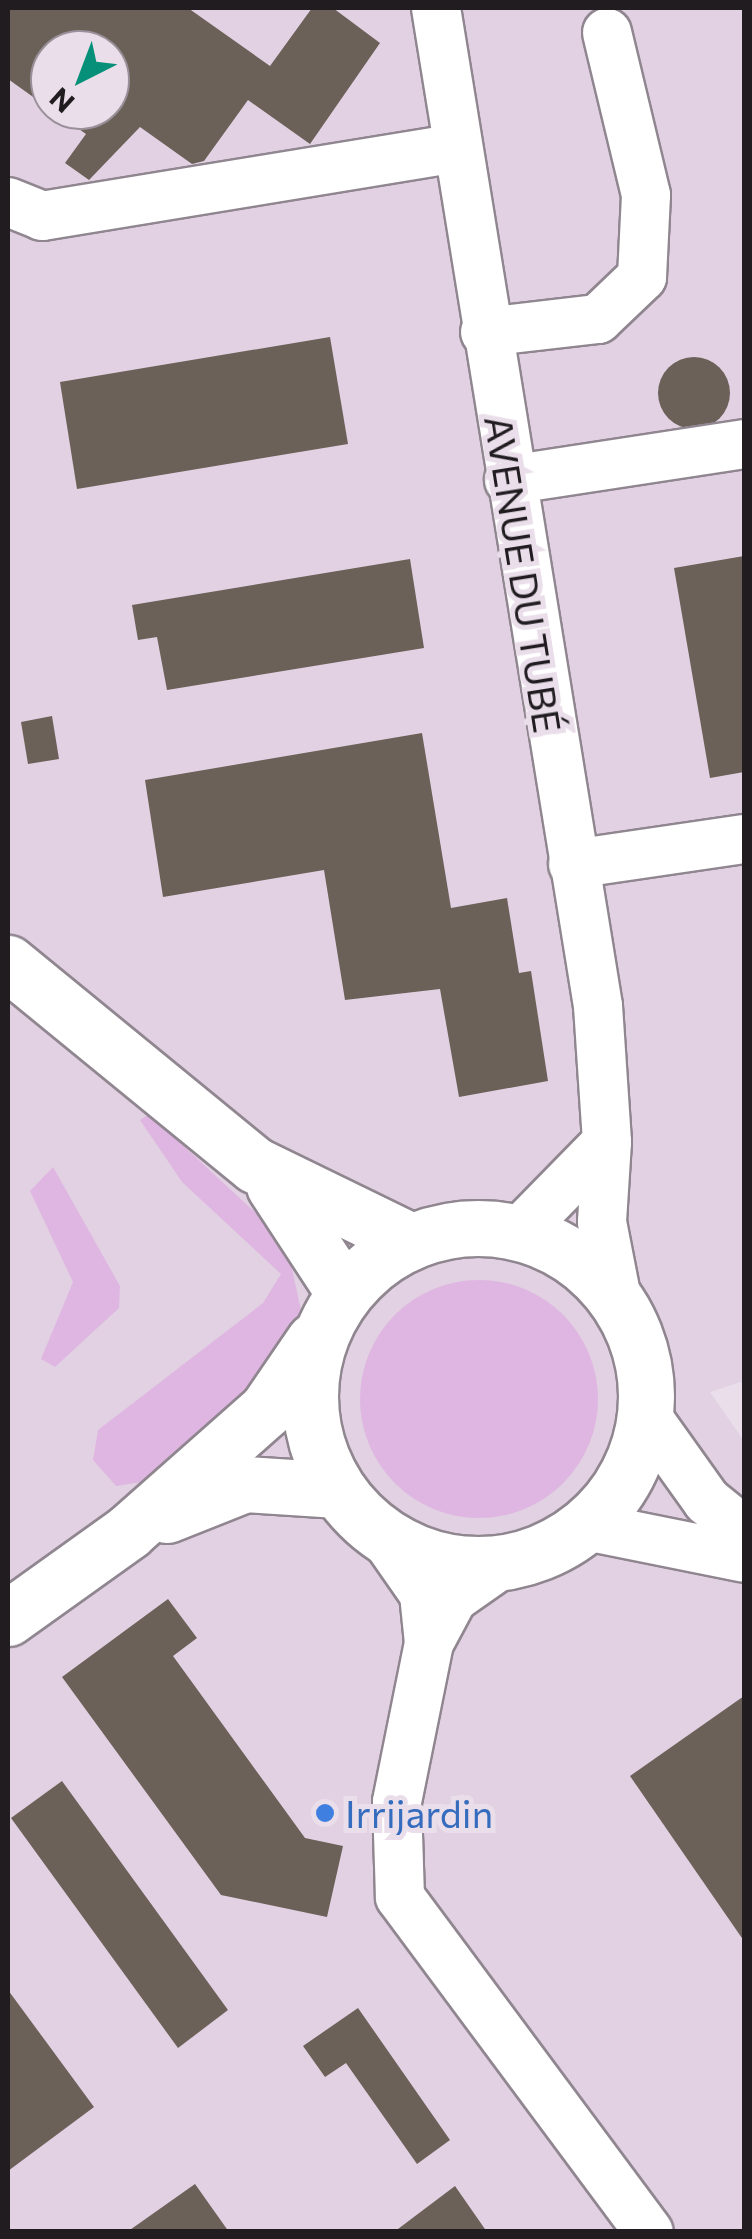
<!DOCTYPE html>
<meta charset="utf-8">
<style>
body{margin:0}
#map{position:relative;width:752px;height:2239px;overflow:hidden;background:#e9dee9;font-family:Commissioner,sans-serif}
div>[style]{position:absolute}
.built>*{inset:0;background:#e1d1e2}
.green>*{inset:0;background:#dfb6e1}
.round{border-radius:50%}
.building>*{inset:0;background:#6b6158}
.roads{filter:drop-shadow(2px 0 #908690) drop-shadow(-2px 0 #908690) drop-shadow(0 2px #908690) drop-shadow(0 -2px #908690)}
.minor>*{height:48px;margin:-24px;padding:0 24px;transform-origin:24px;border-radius:24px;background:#fff}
.tertiary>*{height:55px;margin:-27.5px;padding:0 27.5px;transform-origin:27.5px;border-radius:27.5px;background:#fff}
.tertiary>.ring{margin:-27.5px;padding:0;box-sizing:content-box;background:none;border:55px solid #fff;border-radius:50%}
.dots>*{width:28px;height:28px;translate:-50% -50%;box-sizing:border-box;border:5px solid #e9dee9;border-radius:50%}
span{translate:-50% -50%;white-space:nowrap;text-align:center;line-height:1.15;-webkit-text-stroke:10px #e9dee9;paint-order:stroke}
.street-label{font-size:38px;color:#201c20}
.shop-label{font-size:38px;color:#366cbe}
.left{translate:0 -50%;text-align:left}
.frame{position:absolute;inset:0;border:10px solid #201c20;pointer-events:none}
.north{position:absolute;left:30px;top:30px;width:100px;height:100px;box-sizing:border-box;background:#e9dee9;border:2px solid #999099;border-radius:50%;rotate:222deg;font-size:28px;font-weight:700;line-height:40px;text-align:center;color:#201c20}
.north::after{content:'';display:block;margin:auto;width:35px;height:45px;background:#079079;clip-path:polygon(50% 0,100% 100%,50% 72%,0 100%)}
</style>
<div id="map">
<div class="built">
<i style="clip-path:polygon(evenodd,8px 8px,744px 8px,744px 1381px,710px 1392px,744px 1441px,744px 2231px,8px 2232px,8px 8px,50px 50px,110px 50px,110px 110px,50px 110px,50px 50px)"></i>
</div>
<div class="green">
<i style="clip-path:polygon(149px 1114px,286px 1241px,302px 1315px,277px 1372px,148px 1481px,116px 1486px,93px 1460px,98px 1430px,263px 1303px,281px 1274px,182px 1182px,140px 1120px)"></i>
<i style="clip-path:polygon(53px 1167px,120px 1286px,119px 1308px,55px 1367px,41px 1359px,73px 1282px,30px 1191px)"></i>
<i class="round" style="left:360px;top:1280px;width:238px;height:238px"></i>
</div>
<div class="building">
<i style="clip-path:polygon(8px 8px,188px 8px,270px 66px,312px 8px,333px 8px,380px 43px,310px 144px,248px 100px,204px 161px,192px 164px,140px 127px,89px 180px,65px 163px,86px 134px,52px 110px,110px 110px,110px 50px,50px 50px,50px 109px,8px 79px)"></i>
<i style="clip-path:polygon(330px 337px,348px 444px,77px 489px,60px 382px)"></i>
<i class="round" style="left:658px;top:357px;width:72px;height:72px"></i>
<i style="clip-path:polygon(744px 556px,744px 772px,710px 778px,674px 568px)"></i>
<i style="clip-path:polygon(410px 559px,424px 648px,167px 690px,157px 637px,138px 640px,132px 605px)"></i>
<i style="clip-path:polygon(52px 716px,59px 759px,28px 764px,21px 722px)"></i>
<i style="clip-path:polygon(422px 733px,451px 908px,507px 898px,519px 973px,531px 971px,548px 1081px,459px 1097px,440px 989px,345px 1000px,324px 870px,163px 897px,145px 780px)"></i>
<i style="clip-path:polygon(168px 1599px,197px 1638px,173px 1656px,305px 1838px,343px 1846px,327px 1917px,221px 1895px,62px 1677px)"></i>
<i style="clip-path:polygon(744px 1696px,744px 1941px,630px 1776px)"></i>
<i style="clip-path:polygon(62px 1781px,228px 2010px,178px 2048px,11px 1818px)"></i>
<i style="clip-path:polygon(8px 1990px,94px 2107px,8px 2171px)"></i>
<i style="clip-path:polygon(358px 2008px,450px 2140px,417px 2164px,346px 2063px,325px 2077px,303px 2046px)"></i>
<i style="clip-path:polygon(195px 2184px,229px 2232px,127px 2232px)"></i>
<i style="clip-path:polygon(455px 2186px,487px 2232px,394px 2232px)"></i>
</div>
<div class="roads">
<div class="minor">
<i style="left:436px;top:8px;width:1011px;rotate:80.78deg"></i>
<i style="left:598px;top:1006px;width:136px;rotate:86.2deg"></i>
<i style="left:8px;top:202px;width:37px;rotate:22deg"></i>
<i style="left:42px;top:216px;width:420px;rotate:-9.3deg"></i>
<i style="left:485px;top:332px;width:114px;rotate:-6.6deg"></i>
<i style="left:598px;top:319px;width:61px;rotate:-43.7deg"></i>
<i style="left:642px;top:277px;width:82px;rotate:-87.2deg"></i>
<i style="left:646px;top:195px;width:167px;rotate:-103.5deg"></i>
<i style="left:509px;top:480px;width:238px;rotate:-8.7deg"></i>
<i style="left:573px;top:864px;width:173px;rotate:-8.3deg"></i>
<i style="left:518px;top:1233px;width:127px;rotate:-45.6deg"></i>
<i style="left:607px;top:1142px;width:80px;rotate:93.6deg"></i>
<i style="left:602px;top:1222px;width:84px;rotate:79deg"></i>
<i style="left:645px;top:1414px;width:107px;rotate:54.5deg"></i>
<i style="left:707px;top:1501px;width:48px;rotate:39deg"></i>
<i style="left:586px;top:1526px;width:161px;rotate:11.4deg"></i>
<i style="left:383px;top:1535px;width:72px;rotate:55.2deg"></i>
<i style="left:424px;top:1594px;width:49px;rotate:84.2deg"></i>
<i style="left:429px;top:1643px;width:51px;rotate:-61.9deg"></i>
<i style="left:453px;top:1598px;width:61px;rotate:-35deg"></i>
<i style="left:429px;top:1643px;width:162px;rotate:101.4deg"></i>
<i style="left:397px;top:1802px;width:95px;rotate:88.2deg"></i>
<i style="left:400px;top:1897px;width:417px;rotate:53.4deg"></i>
</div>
<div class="tertiary">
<i style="left:8px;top:963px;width:319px;rotate:39.3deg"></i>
<i style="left:255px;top:1165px;width:174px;rotate:26deg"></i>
<i style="left:274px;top:1186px;width:128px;rotate:56.8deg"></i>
<i class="ring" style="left:310px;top:1228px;width:281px;height:281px"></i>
<i style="left:167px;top:1515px;width:84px;rotate:-21.7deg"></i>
<i style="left:245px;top:1484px;width:93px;rotate:3.7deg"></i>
<i style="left:8px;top:1618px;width:148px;rotate:-35.6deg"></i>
<i style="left:128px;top:1532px;width:186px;rotate:-41.5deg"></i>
<i style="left:267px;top:1409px;width:83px;rotate:-55.7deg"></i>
</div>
</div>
<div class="dots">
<i style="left:325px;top:1813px;background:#3f7fe0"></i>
</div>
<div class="street-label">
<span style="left:524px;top:574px;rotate:81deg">AVENUE DU TUBÉ</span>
</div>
<div class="shop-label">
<span class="left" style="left:345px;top:1813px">Irrijardin</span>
</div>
<div class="frame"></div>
<div class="north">N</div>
</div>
